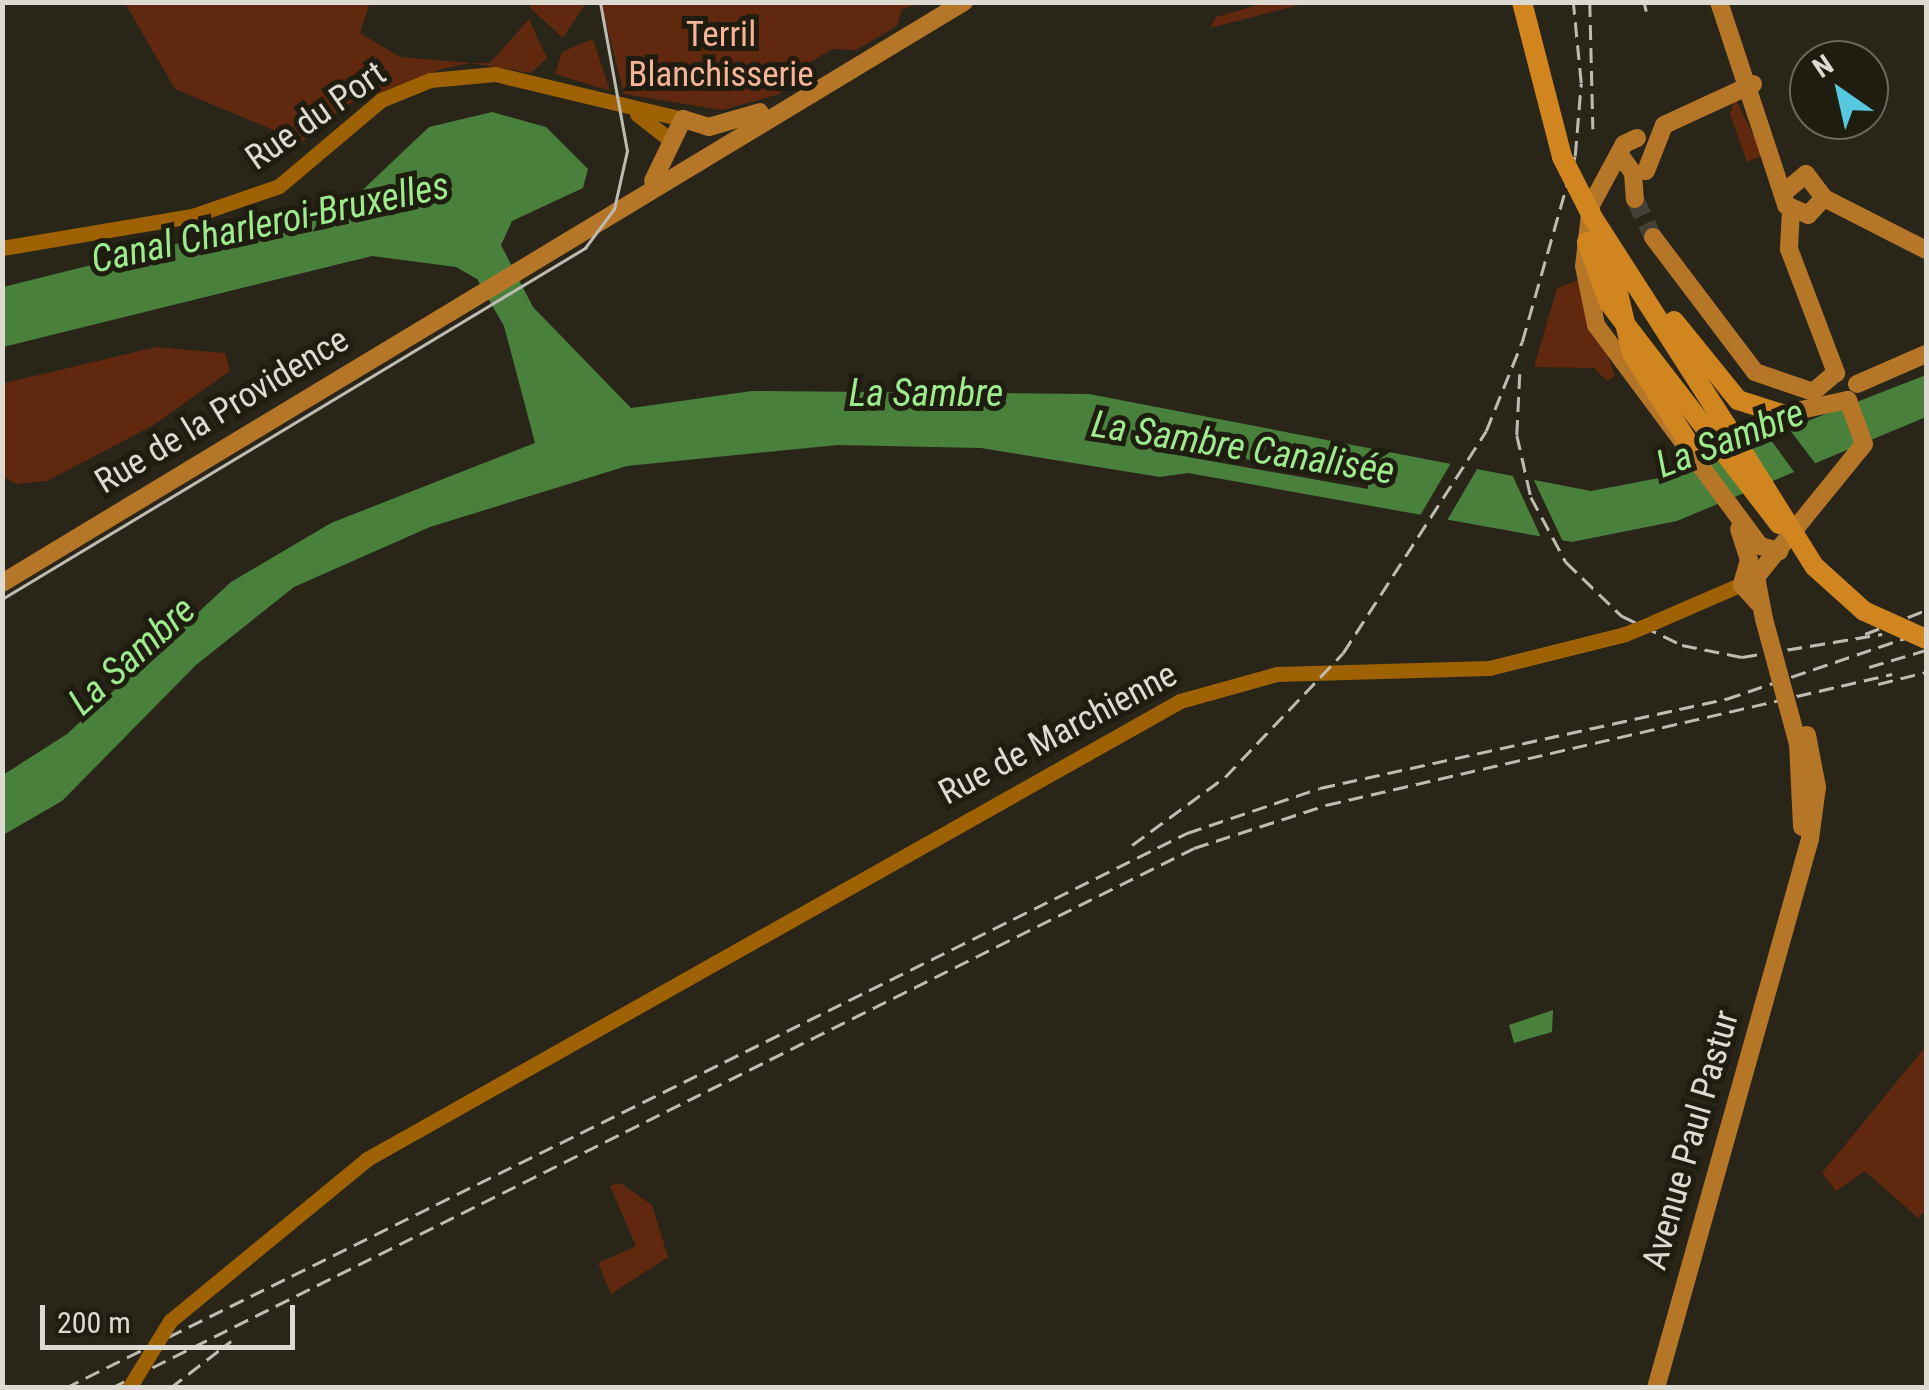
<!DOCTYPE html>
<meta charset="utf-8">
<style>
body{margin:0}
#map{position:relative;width:1929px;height:1390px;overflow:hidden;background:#292519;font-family:"Roboto Condensed",sans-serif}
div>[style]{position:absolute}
.green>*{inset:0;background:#60280f}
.water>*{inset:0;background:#48803c}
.pier>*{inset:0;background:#292519}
.primary-tunnel>*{height:18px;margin-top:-9px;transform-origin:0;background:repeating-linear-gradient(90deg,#444035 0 18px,transparent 0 27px)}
.secondary>*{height:15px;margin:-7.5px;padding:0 7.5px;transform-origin:7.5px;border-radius:7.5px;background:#9e6103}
.primary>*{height:18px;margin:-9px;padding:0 9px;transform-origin:9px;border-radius:9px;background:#b57628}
.motorway>*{height:20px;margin:-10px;padding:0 10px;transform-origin:10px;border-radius:10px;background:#d1851f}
.tram>*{height:2.5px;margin:-1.25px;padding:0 1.25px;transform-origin:1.25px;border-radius:1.25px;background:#bebbb2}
.rail>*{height:2.5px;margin-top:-1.25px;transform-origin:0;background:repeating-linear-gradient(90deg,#bebbb2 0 15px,transparent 0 23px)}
.secondary-bridge>*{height:15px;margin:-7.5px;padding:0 7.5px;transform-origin:7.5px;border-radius:7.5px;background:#9e6103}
.primary-bridge>*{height:18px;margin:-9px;padding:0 9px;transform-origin:9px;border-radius:9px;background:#b57628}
.motorway-bridge>*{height:20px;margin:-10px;padding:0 10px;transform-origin:10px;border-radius:10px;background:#d1851f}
span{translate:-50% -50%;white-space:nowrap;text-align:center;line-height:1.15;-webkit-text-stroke:10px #1f1c10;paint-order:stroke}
.park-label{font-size:35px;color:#f7b498}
.street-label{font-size:35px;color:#dddad2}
.water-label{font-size:38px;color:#9eeb8d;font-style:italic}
.frame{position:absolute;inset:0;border:5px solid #dddad2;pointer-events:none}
.north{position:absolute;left:1789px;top:40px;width:100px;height:100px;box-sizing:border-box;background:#1f1c10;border:2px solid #6b685e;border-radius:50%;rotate:326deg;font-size:28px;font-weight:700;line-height:40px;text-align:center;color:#dddad2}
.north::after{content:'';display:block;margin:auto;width:35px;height:45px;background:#56c9e0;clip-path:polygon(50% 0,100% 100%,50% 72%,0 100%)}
.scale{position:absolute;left:40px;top:1305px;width:255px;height:45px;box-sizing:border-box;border:5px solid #dddad2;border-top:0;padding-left:12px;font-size:30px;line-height:35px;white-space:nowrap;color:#dddad2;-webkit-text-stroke:8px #1f1c10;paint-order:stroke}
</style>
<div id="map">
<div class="green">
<i style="clip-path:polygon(1268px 2px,1307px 3px,1210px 28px,1216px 17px)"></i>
<i style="clip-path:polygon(125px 3px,370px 3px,360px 33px,400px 57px,471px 63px,490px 63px,529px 19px,547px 58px,531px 73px,471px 63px,442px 69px,346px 105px,302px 142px,175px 89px)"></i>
<i style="clip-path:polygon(586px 3px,563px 38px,530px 8px,531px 3px)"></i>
<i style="clip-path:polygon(601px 3px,601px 2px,924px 3px,902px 9px,897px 26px,856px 50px,832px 49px,790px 74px,780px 94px,722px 110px,624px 94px)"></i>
<i style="clip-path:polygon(593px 39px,610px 91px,555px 74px,562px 52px)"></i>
<i style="clip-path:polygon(1735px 98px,1763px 155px,1747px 162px,1730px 114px)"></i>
<i style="clip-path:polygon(1579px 280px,1615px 376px,1607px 381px,1594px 368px,1534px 367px,1557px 288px)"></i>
<i style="clip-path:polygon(156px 347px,225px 353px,230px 371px,152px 426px,47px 481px,16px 484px,3px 475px,5px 383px)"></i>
<i style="clip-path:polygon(1926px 1046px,1926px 1210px,1918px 1218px,1865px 1171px,1836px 1191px,1822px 1173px)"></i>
<i style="clip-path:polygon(620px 1183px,652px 1205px,668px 1257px,611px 1294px,598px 1263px,636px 1246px,610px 1186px)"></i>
</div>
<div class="water">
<i style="clip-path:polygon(evenodd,492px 112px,546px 127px,588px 169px,583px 188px,512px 221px,501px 245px,533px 307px,631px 408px,752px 391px,1089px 394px,1591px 491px,1664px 477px,1926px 375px,1926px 417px,1677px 521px,1572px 542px,1188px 473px,1160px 477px,981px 448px,838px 445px,627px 466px,430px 527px,294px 587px,196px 665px,62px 801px,3px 835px,3px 775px,67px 734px,231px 582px,331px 523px,535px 443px,504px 326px,477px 279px,456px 267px,372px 256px,3px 347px,3px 287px,352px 200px,429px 127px,492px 112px,1190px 449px,1368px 481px,1368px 489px,1188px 457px,1190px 449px)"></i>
<i style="clip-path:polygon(1553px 1010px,1552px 1032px,1514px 1043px,1509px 1025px)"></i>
</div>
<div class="pier">
<i style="clip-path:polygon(1783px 421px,1818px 467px,1797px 476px,1763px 429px)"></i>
<i style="clip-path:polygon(1454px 458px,1480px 464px,1442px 529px,1415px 524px)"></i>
<i style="clip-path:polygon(1510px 470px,1531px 474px,1565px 546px,1545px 546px)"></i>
</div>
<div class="primary-tunnel">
<i style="left:1635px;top:199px;width:42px;rotate:64.7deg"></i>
</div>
<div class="secondary">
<i style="left:637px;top:114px;width:41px;rotate:38deg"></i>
<i style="left:2px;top:248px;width:193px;rotate:-9.6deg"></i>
<i style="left:192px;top:216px;width:92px;rotate:-19deg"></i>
<i style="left:279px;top:186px;width:133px;rotate:-40.1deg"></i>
<i style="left:381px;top:100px;width:53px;rotate:-22.2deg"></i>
<i style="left:430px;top:80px;width:65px;rotate:-5.3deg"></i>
<i style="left:495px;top:74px;width:193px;rotate:13.5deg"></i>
<i style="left:1654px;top:622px;width:106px;rotate:-23.4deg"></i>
<i style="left:170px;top:1321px;width:255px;rotate:-39.4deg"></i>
<i style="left:367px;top:1159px;width:933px;rotate:-29.39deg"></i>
<i style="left:1180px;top:701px;width:101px;rotate:-15.6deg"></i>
<i style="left:1277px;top:674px;width:212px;rotate:-1.6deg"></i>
<i style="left:1489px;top:668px;width:140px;rotate:-14deg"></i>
</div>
<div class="primary">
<i style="left:1719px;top:2px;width:214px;rotate:71.7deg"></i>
<i style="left:1786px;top:205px;width:24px;rotate:24deg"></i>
<i style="left:1808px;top:215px;width:23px;rotate:-47deg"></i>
<i style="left:1824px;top:198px;width:30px;rotate:-127deg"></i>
<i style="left:1806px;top:174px;width:30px;rotate:140deg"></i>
<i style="left:1637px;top:138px;width:14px;rotate:155deg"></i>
<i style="left:1624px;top:144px;width:69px;rotate:118.4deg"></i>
<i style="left:1591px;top:205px;width:61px;rotate:96.5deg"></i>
<i style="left:1584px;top:266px;width:60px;rotate:78.5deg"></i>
<i style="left:1596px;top:325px;width:275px;rotate:53.4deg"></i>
<i style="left:1760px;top:546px;width:20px;rotate:15deg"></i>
<i style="left:1620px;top:155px;width:22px;rotate:54deg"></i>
<i style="left:1633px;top:173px;width:26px;rotate:86deg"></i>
<i style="left:1646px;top:171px;width:49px;rotate:-68.6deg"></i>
<i style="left:1664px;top:125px;width:98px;rotate:-24.7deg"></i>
<i style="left:653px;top:181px;width:69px;rotate:-64.2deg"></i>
<i style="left:683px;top:119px;width:27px;rotate:17deg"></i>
<i style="left:709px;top:127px;width:53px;rotate:-16.4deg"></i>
<i style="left:1824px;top:198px;width:114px;rotate:27deg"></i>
<i style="left:1791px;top:210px;width:39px;rotate:93deg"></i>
<i style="left:1789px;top:249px;width:133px;rotate:69.2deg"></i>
<i style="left:1653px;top:237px;width:169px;rotate:52.9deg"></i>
<i style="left:1755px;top:372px;width:61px;rotate:19deg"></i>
<i style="left:1813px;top:392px;width:30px;rotate:-40deg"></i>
<i style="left:1857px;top:384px;width:75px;rotate:-23.5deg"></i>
<i style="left:1782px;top:414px;width:67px;rotate:-12deg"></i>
<i style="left:1739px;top:529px;width:33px;rotate:72deg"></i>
<i style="left:1749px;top:560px;width:26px;rotate:106deg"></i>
<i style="left:1742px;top:585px;width:25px;rotate:48deg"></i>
<i style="left:2px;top:583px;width:1124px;rotate:-31.13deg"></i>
<i style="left:1764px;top:619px;width:43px;rotate:-100.8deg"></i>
<i style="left:1756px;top:577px;width:171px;rotate:-50.9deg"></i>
<i style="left:1864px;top:444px;width:47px;rotate:-110deg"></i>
<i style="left:1798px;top:744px;width:83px;rotate:87.2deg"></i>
<i style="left:1656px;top:1388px;width:570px;rotate:-74.33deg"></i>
<i style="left:1810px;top:839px;width:52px;rotate:-82.3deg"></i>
<i style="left:1817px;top:787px;width:53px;rotate:-100.9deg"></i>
</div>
<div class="motorway">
<i style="left:1522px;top:2px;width:160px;rotate:75.5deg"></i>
<i style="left:1593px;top:218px;width:246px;rotate:57.3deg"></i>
<i style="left:1587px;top:242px;width:65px;rotate:70.2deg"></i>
<i style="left:1609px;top:303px;width:279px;rotate:52.4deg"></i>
<i style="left:1674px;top:321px;width:102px;rotate:51deg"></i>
<i style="left:1738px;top:400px;width:46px;rotate:17.7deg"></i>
<i style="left:1632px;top:353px;width:107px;rotate:57.9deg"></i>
</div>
<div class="tram">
<i style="left:1644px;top:2px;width:8px;rotate:76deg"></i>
<i style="left:2px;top:599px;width:681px;rotate:-31.05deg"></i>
<i style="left:585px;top:248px;width:49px;rotate:-53.4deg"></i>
<i style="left:614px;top:209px;width:59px;rotate:-77.4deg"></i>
<i style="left:627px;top:151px;width:151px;rotate:-100.3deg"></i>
</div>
<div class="rail">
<i style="left:1590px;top:2px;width:127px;rotate:88.6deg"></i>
<i style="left:1520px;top:374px;width:61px;rotate:92.8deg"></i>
<i style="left:1517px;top:435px;width:64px;rotate:77.3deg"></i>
<i style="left:1531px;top:497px;width:74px;rotate:61.7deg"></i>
<i style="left:1566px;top:562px;width:78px;rotate:44deg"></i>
<i style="left:1622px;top:616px;width:67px;rotate:25.8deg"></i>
<i style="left:1682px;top:645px;width:61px;rotate:11.3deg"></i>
<i style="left:1742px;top:657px;width:142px;rotate:-9.3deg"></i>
<i style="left:1865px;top:634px;width:66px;rotate:-21.5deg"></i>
<i style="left:1869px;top:667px;width:59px;rotate:-16.6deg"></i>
<i style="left:1878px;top:684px;width:49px;rotate:-14deg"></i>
<i style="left:1132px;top:845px;width:115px;rotate:-36.2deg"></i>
<i style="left:1225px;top:777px;width:171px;rotate:-46.4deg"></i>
<i style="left:1343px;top:653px;width:264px;rotate:-57.2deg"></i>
<i style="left:1486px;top:431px;width:96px;rotate:-68deg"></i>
<i style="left:1522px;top:342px;width:193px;rotate:-74.1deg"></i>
<i style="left:1575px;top:156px;width:73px;rotate:-85.3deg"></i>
<i style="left:1581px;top:83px;width:81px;rotate:-95.6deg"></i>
<i style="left:65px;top:1388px;width:1252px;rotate:-26.32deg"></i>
<i style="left:1187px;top:833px;width:140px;rotate:-18.7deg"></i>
<i style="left:1320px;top:788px;width:416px;rotate:-12.4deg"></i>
<i style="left:1726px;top:699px;width:211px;rotate:-18.8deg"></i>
<i style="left:111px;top:1388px;width:1210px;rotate:-26.5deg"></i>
<i style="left:1194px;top:848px;width:139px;rotate:-18deg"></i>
<i style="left:1326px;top:805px;width:581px;rotate:-13.03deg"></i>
<i style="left:170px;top:1388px;width:77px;rotate:-37.6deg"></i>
</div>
<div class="secondary-bridge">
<i style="left:1625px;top:634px;width:31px;rotate:-22deg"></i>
<i style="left:129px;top:1388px;width:79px;rotate:-58.5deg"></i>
</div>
<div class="primary-bridge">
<i style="left:1764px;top:619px;width:130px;rotate:74.8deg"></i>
</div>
<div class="motorway-bridge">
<i style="left:1562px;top:157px;width:68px;rotate:63.1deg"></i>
<i style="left:1605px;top:237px;width:119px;rotate:76.9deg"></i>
<i style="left:1726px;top:425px;width:166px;rotate:58deg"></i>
<i style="left:1814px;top:566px;width:67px;rotate:42deg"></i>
<i style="left:1864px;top:611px;width:68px;rotate:24.3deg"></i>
</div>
<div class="park-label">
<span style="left:721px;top:55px">Terril<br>Blanchisserie</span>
</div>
<div class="street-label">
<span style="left:316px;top:116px;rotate:-35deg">Rue du Port</span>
<span style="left:222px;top:411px;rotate:-31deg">Rue de la Providence</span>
<span style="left:1058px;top:734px;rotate:-28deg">Rue de Marchienne</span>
<span style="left:1691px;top:1140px;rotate:-74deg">Avenue Paul Pastur</span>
</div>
<div class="water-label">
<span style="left:270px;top:223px;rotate:-12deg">Canal Charleroi-Bruxelles</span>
<span style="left:926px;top:394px">La Sambre</span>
<span style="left:1730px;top:439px;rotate:-21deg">La Sambre</span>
<span style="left:1243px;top:448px;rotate:9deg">La Sambre Canalisée</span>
<span style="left:132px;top:656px;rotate:-42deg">La Sambre</span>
</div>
<div class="frame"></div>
<div class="north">N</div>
<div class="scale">200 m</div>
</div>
